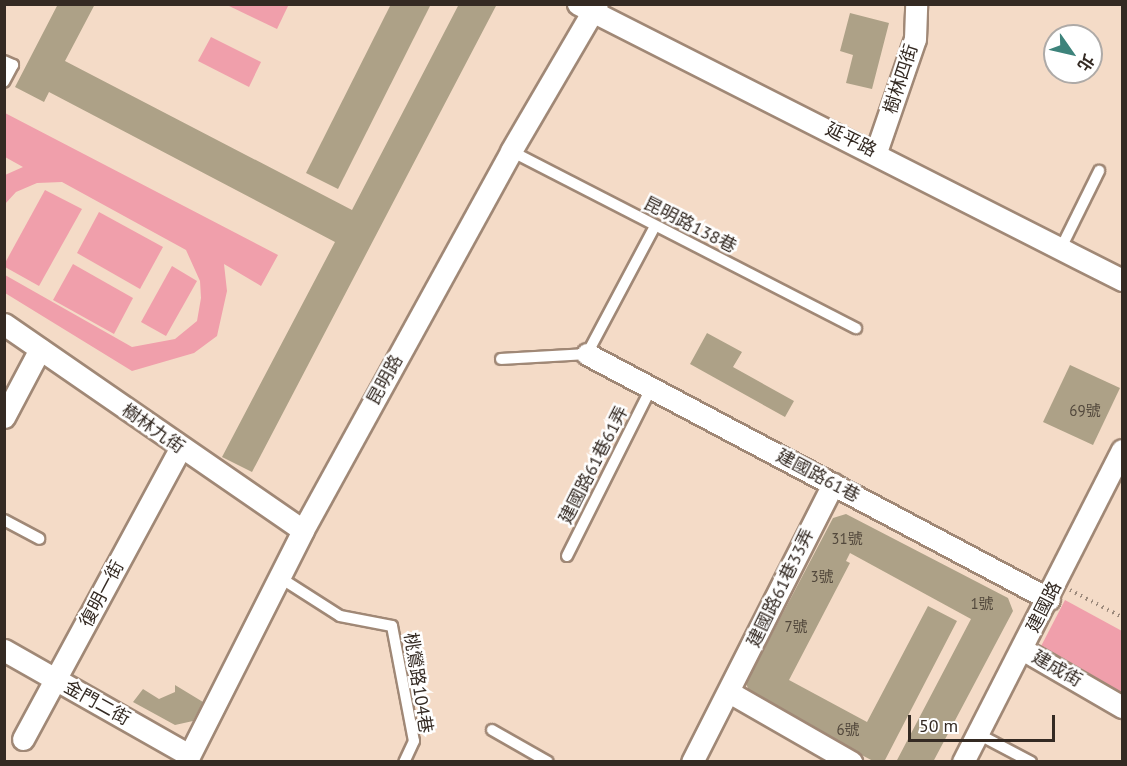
<!DOCTYPE html>
<meta charset="utf-8">
<style>
body{margin:0}
#map{position:relative;width:1127px;height:766px;overflow:hidden;background:#f4dbc7;font-family:"PT Sans","Noto Sans TC",sans-serif}
div>[style]{position:absolute}
.green>*{inset:0;background:#f09fab}
.building>*{inset:0;background:#ada187}
.path>*{height:4px;margin-top:-2px;transform-origin:0;background:repeating-linear-gradient(90deg,#9c8a7c 0 1.5px,transparent 0 6px)}
.roads{filter:drop-shadow(2px 0 #a08876) drop-shadow(-2px 0 #a08876) drop-shadow(0 2px #a08876) drop-shadow(0 -2px #a08876)}
.service>*{height:10px;margin:-5px;padding:0 5px;transform-origin:5px;border-radius:5px;background:#fff}
.minor>*{height:21px;margin:-10.5px;padding:0 10.5px;transform-origin:10.5px;border-radius:10.5px;background:#fff}
span{translate:-50% -50%;white-space:nowrap;text-align:center;line-height:1.15;-webkit-text-stroke:5px #fff;paint-order:stroke}
.number-label{font-size:15px;color:#52483c}
.number-label span{-webkit-text-stroke-width:0}
.street-label{font-size:18px;color:#342a23}
.frame{position:absolute;inset:0;border:6px solid #342a23;pointer-events:none}
.north{position:absolute;left:1043px;top:24px;width:60px;height:60px;box-sizing:border-box;background:#fff;border:2px solid #aeaaa7;border-radius:50%;rotate:124deg;font-size:16px;font-weight:700;line-height:24px;text-align:center;color:#342a23}
.north::after{content:'';display:block;margin:auto;width:21px;height:27px;background:#3d837b;clip-path:polygon(50% 0,100% 100%,50% 72%,0 100%)}
.scale{position:absolute;left:908px;top:715px;width:147px;height:27px;box-sizing:border-box;border:3px solid #342a23;border-top:0;padding-left:8px;font-size:18px;line-height:21px;white-space:nowrap;color:#342a23;-webkit-text-stroke:4px #fff;paint-order:stroke}
</style>
<div id="map">
<div class="green">
<i style="clip-path:polygon(285px 4px,288px 6px,277px 29px,227px 5px)"></i>
<i style="clip-path:polygon(211px 37px,261px 62px,249px 87px,198px 61px)"></i>
<i style="clip-path:polygon(5px 113px,278px 255px,261px 286px,224px 264px,227px 291px,217px 336px,194px 353px,132px 371px,5px 293px,5px 275px,132px 347px,175px 339px,197px 321px,201px 298px,200px 281px,186px 250px,62px 182px,37px 183px,16px 192px,5px 204px,5px 175px,23px 167px,5px 157px)"></i>
<i style="clip-path:polygon(45px 190px,82px 209px,39px 286px,5px 267px,5px 263px)"></i>
<i style="clip-path:polygon(99px 212px,163px 247px,140px 289px,77px 253px)"></i>
<i style="clip-path:polygon(73px 264px,133px 298px,114px 334px,53px 300px)"></i>
<i style="clip-path:polygon(172px 266px,197px 281px,166px 336px,141px 322px)"></i>
<i style="clip-path:polygon(1065px 600px,1122px 631px,1122px 697px,1038px 652px)"></i>
</div>
<div class="building">
<i style="clip-path:polygon(58px 4px,95px 4px,65px 61px,352px 210px,459px 4px,497px 4px,252px 472px,222px 457px,335px 242px,49px 92px,44px 102px,15px 87px)"></i>
<i style="clip-path:polygon(391px 4px,431px 4px,338px 189px,306px 173px)"></i>
<i style="clip-path:polygon(850px 13px,889px 23px,872px 89px,846px 83px,853px 55px,840px 51px)"></i>
<i style="clip-path:polygon(707px 333px,742px 352px,733px 367px,794px 401px,785px 417px,690px 364px)"></i>
<i style="clip-path:polygon(1070px 365px,1120px 388px,1093px 445px,1043px 422px)"></i>
<i style="clip-path:polygon(846px 514px,1008px 598px,1013px 611px,933px 762px,896px 762px,971px 619px,850px 553px,846px 561px,850px 563px,789px 680px,867px 722px,928px 606px,957px 621px,884px 762px,875px 762px,751px 697px,746px 683px,833px 518px)"></i>
<i style="clip-path:polygon(175px 685px,203px 702px,193px 721px,175px 725px,133px 702px,143px 689px,159px 699px,175px 692px)"></i>
</div>
<div class="path">
<i style="left:1070px;top:590px;width:59px;rotate:27.4deg"></i>
</div>
<div class="roads">
<div class="service">
<i style="left:4px;top:61px;width:10px;rotate:24deg"></i>
<i style="left:13px;top:65px;width:19px;rotate:118deg"></i>
<i style="left:511px;top:151px;width:388px;rotate:27.2deg"></i>
<i style="left:1062px;top:246px;width:84px;rotate:-63.7deg"></i>
<i style="left:501px;top:359px;width:86px;rotate:-3.3deg"></i>
<i style="left:587px;top:354px;width:145px;rotate:-62deg"></i>
<i style="left:4px;top:520px;width:40px;rotate:28deg"></i>
<i style="left:567px;top:556px;width:188px;rotate:-63.4deg"></i>
<i style="left:279px;top:577px;width:72px;rotate:32.6deg"></i>
<i style="left:340px;top:616px;width:53px;rotate:10.9deg"></i>
<i style="left:392px;top:626px;width:117px;rotate:79.2deg"></i>
<i style="left:414px;top:741px;width:23px;rotate:115deg"></i>
<i style="left:492px;top:730px;width:64px;rotate:29.7deg"></i>
<i style="left:978px;top:734px;width:60px;rotate:27.8deg"></i>
</div>
<div class="minor">
<i style="left:578px;top:4px;width:610px;rotate:26.9deg"></i>
<i style="left:876px;top:152px;width:120px;rotate:-71deg"></i>
<i style="left:915px;top:39px;width:35px;rotate:-88deg"></i>
<i style="left:4px;top:324px;width:363px;rotate:34.6deg"></i>
<i style="left:587px;top:354px;width:523px;rotate:27.94deg"></i>
<i style="left:4px;top:417px;width:77px;rotate:-62.1deg"></i>
<i style="left:1022px;top:649px;width:116px;rotate:30.1deg"></i>
<i style="left:4px;top:650px;width:213px;rotate:29.6deg"></i>
<i style="left:729px;top:692px;width:141px;rotate:29.8deg"></i>
<i style="left:23px;top:739px;width:330px;rotate:-61.6deg"></i>
<i style="left:186px;top:762px;width:260px;rotate:-63.2deg"></i>
<i style="left:303px;top:530px;width:432px;rotate:-61.2deg"></i>
<i style="left:511px;top:151px;width:170px;rotate:-59.7deg"></i>
<i style="left:692px;top:762px;width:312px;rotate:-63.1deg"></i>
<i style="left:963px;top:762px;width:350px;rotate:-63deg"></i>
</div>
</div>
<div class="number-label">
<span style="left:1085px;top:411px">69號</span>
<span style="left:847px;top:539px">31號</span>
<span style="left:822px;top:577px">3號</span>
<span style="left:982px;top:604px">1號</span>
<span style="left:796px;top:627px">7號</span>
<span style="left:848px;top:730px">6號</span>
</div>
<div class="street-label">
<span style="left:901px;top:79px;rotate:-72deg">樹林四街</span>
<span style="left:851px;top:140px;rotate:26deg">延平路</span>
<span style="left:690px;top:225px;rotate:27deg">昆明路138巷</span>
<span style="left:385px;top:380px;rotate:-61deg">昆明路</span>
<span style="left:153px;top:429px;rotate:35deg">樹林九街</span>
<span style="left:594px;top:465px;rotate:-63deg">建國路61巷61弄</span>
<span style="left:818px;top:476px;rotate:28deg">建國路61巷</span>
<span style="left:781px;top:588px;rotate:-64deg">建國路61巷33弄</span>
<span style="left:102px;top:594px;rotate:-62deg">復明一街</span>
<span style="left:1044px;top:607px;rotate:-63deg">建國路</span>
<span style="left:1057px;top:669px;rotate:30deg">建成街</span>
<span style="left:418px;top:683px;rotate:81deg">桃鶯路104巷</span>
<span style="left:97px;top:703px;rotate:29deg">金門二街</span>
</div>
<div class="frame"></div>
<div class="north">北</div>
<div class="scale">50 m</div>
</div>
